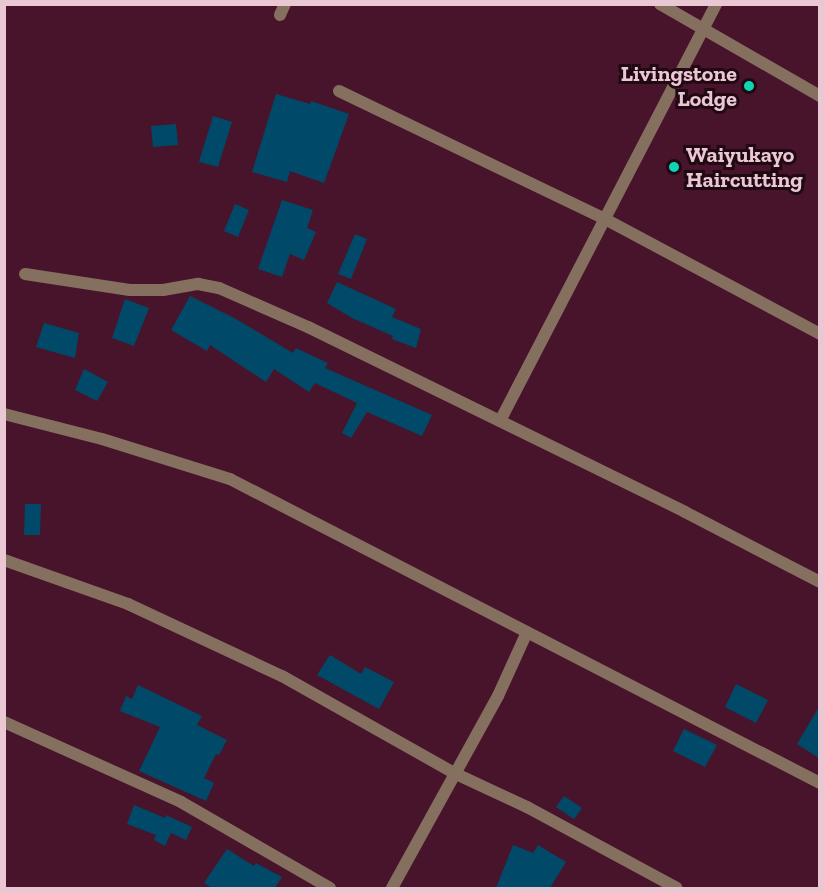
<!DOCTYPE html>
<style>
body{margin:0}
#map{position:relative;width:824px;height:893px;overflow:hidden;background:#47142b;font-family:"Zilla Slab",serif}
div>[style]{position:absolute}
.building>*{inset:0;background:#004969}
.minor>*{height:12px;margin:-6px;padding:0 6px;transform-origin:6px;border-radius:6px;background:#856f5f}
.dots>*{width:16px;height:16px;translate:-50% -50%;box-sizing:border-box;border:3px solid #200913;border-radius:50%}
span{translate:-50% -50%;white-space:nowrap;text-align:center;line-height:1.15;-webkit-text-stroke:6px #200913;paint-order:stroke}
.poi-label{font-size:22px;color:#eac8d3;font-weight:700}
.right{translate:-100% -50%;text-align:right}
.left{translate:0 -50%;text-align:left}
.frame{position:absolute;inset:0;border:6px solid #eac8d3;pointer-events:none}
</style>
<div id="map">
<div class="building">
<i style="clip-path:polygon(276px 94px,310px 104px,311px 101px,349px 114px,324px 183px,290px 171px,287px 182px,252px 172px)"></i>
<i style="clip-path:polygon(213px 116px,232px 122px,218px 167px,199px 162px)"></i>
<i style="clip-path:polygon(176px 124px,178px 145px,153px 147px,151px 126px)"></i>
<i style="clip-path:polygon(282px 200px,313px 210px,307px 228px,316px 232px,304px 260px,290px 254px,282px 277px,258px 269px)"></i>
<i style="clip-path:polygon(235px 204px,249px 210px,238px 237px,224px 231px)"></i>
<i style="clip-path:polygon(355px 234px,367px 239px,351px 279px,338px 274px)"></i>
<i style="clip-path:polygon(337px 282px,396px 309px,392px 317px,421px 329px,416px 348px,392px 339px,393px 336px,352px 318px,327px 303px)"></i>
<i style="clip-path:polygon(190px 296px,236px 319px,293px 353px,296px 348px,328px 363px,325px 368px,432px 415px,422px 436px,367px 412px,351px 438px,342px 433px,357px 403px,315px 383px,309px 392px,274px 369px,266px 382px,210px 345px,207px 351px,171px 330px)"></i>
<i style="clip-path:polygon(125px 299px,149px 308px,134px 346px,112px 338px)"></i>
<i style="clip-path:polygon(44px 323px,79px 333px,75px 358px,36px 347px)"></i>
<i style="clip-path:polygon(84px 369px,108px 382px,97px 401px,75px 390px)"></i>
<i style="clip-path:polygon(25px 504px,41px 504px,40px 535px,24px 535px)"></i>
<i style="clip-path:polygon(330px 655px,361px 674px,365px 667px,394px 682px,379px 709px,317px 675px)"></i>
<i style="clip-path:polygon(736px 684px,768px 700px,756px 723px,725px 707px)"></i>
<i style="clip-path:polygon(138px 685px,202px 716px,197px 725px,227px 740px,219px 755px,216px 754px,204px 778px,214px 783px,206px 801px,139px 771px,160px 727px,120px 711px,126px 696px,132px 699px)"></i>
<i style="clip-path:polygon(819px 707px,819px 758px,797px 744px)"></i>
<i style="clip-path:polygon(684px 729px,717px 745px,705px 767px,673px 751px)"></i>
<i style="clip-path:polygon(564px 796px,582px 808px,574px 819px,556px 807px)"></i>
<i style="clip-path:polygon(134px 805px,165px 818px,166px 815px,192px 827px,186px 840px,171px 833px,165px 846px,154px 840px,156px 835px,127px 824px)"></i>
<i style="clip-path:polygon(513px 845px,533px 853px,538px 845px,566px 862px,550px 888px,496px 888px)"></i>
<i style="clip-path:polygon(227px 849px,254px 866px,256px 863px,282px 877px,275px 888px,212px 888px,204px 883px)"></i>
</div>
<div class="minor">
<i style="left:660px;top:4px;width:185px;rotate:29.9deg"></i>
<i style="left:280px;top:15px;width:12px;rotate:-66deg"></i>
<i style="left:339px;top:91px;width:295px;rotate:25.7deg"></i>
<i style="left:605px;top:219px;width:244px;rotate:28.1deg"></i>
<i style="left:25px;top:274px;width:106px;rotate:8.7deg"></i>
<i style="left:130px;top:290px;width:33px"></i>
<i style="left:163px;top:290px;width:36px;rotate:-10deg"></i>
<i style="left:198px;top:284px;width:21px;rotate:11deg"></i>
<i style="left:219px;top:288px;width:97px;rotate:23.7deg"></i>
<i style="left:308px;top:327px;width:420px;rotate:26.1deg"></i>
<i style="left:685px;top:512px;width:152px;rotate:27.4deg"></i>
<i style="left:4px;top:414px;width:101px;rotate:14.3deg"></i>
<i style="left:102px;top:439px;width:134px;rotate:17.4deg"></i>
<i style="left:230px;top:479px;width:664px;rotate:27.26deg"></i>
<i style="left:500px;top:421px;width:470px;rotate:-62.6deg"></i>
<i style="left:4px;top:560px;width:132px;rotate:19.5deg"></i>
<i style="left:128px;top:604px;width:170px;rotate:25.1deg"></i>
<i style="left:282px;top:676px;width:197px;rotate:29.4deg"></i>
<i style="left:454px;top:773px;width:81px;rotate:25deg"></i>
<i style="left:527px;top:807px;width:170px;rotate:28.4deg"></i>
<i style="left:4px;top:722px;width:194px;rotate:24.3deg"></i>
<i style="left:181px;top:802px;width:172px;rotate:30deg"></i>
<i style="left:392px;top:888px;width:219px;rotate:-61.1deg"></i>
<i style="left:498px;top:696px;width:70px;rotate:-65.6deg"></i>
</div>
<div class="dots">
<i style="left:749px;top:86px;background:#0fd5b4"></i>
<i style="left:674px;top:167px;background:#0fd5b4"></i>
</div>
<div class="poi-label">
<span class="right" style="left:737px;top:86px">Livingstone<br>Lodge</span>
<span class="left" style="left:686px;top:167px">Waiyukayo<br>Haircutting</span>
</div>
<div class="frame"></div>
</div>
